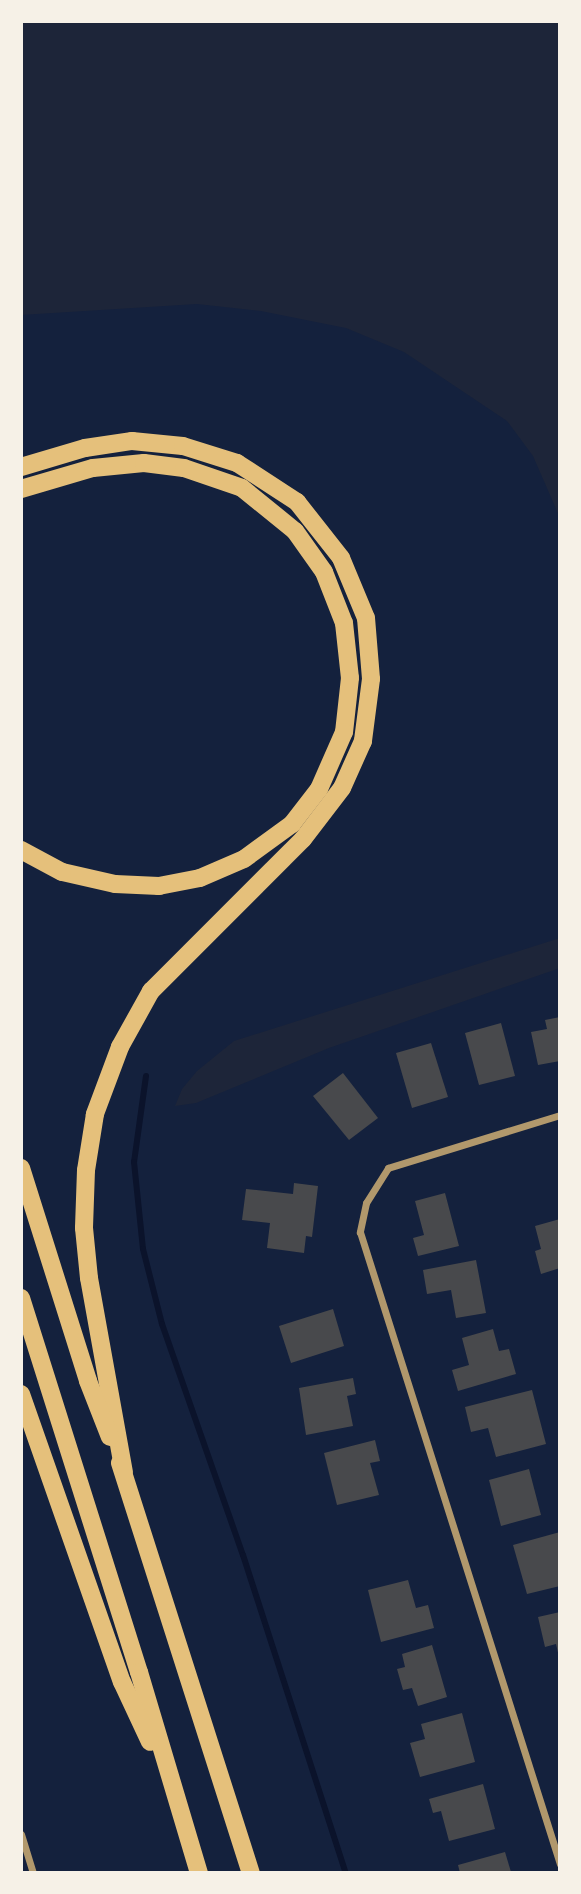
<!DOCTYPE html>
<style>
body{margin:0}
#map{position:relative;width:581px;height:1894px;overflow:hidden;background:#14213d;font-family:"Fira Sans",sans-serif}
div>[style]{position:absolute}
.green>*{inset:0;background:#1d2539}
.stream>*{height:6px;margin:-3px;padding:0 3px;transform-origin:3px;border-radius:3px;background:#0b132b}
.building>*{inset:0;background:#48494c}
.minor>*{height:7px;margin:-3.5px;padding:0 3.5px;transform-origin:3.5px;border-radius:3.5px;background:#b1986c}
.motorway>*{height:18px;margin:-9px;padding:0 9px;transform-origin:9px;border-radius:9px;background:#e5c07b}
span{translate:-50% -50%;white-space:nowrap;text-align:center;line-height:1.15;-webkit-text-stroke:5px #f6f1e7;paint-order:stroke}
.frame{position:absolute;inset:0;border:23px solid #f6f1e7;pointer-events:none}
</style>
<div id="map">
<div class="green">
<i style="clip-path:polygon(21px 21px,560px 21px,560px 518px,533px 456px,507px 421px,404px 352px,346px 328px,261px 311px,197px 304px,21px 315px)"></i>
<i style="clip-path:polygon(560px 938px,560px 968px,329px 1048px,196px 1103px,175px 1106px,182px 1089px,197px 1071px,234px 1041px)"></i>
</div>
<div class="stream">
<i style="left:146px;top:1076px;width:87px;rotate:97.9deg"></i>
<i style="left:134px;top:1162px;width:87px;rotate:84.1deg"></i>
<i style="left:143px;top:1249px;width:77px;rotate:75.8deg"></i>
<i style="left:162px;top:1324px;width:245px;rotate:70.7deg"></i>
<i style="left:243px;top:1555px;width:334px;rotate:72.1deg"></i>
</div>
<div class="building">
<i style="clip-path:polygon(560px 1017px,560px 1061px,538px 1065px,531px 1032px,547px 1029px,545px 1020px)"></i>
<i style="clip-path:polygon(501px 1023px,515px 1076px,479px 1085px,465px 1033px)"></i>
<i style="clip-path:polygon(431px 1043px,448px 1097px,412px 1108px,396px 1053px)"></i>
<i style="clip-path:polygon(343px 1073px,378px 1118px,349px 1140px,313px 1096px)"></i>
<i style="clip-path:polygon(294px 1183px,318px 1186px,312px 1237px,306px 1236px,304px 1253px,267px 1248px,270px 1223px,242px 1220px,246px 1189px,293px 1194px)"></i>
<i style="clip-path:polygon(445px 1193px,459px 1246px,418px 1256px,413px 1238px,424px 1235px,415px 1201px)"></i>
<i style="clip-path:polygon(560px 1219px,560px 1268px,541px 1274px,535px 1251px,541px 1249px,535px 1226px)"></i>
<i style="clip-path:polygon(476px 1260px,486px 1313px,456px 1318px,451px 1290px,427px 1294px,423px 1270px)"></i>
<i style="clip-path:polygon(333px 1309px,344px 1346px,291px 1363px,279px 1326px)"></i>
<i style="clip-path:polygon(493px 1329px,499px 1351px,509px 1349px,516px 1374px,458px 1391px,452px 1370px,469px 1365px,462px 1338px)"></i>
<i style="clip-path:polygon(353px 1378px,356px 1394px,347px 1396px,353px 1426px,306px 1435px,299px 1388px)"></i>
<i style="clip-path:polygon(532px 1390px,546px 1444px,496px 1457px,488px 1428px,471px 1432px,465px 1407px)"></i>
<i style="clip-path:polygon(375px 1440px,380px 1461px,370px 1463px,379px 1495px,337px 1505px,324px 1453px)"></i>
<i style="clip-path:polygon(529px 1469px,541px 1515px,501px 1526px,489px 1480px)"></i>
<i style="clip-path:polygon(560px 1532px,560px 1586px,527px 1594px,513px 1545px)"></i>
<i style="clip-path:polygon(408px 1580px,416px 1608px,428px 1605px,434px 1628px,381px 1642px,368px 1590px)"></i>
<i style="clip-path:polygon(560px 1612px,560px 1657px,559px 1657px,556px 1644px,545px 1647px,538px 1617px)"></i>
<i style="clip-path:polygon(432px 1645px,447px 1697px,418px 1706px,412px 1688px,403px 1690px,397px 1669px,405px 1667px,402px 1654px)"></i>
<i style="clip-path:polygon(462px 1713px,475px 1762px,420px 1777px,410px 1743px,425px 1739px,421px 1724px)"></i>
<i style="clip-path:polygon(483px 1784px,495px 1829px,449px 1841px,441px 1811px,433px 1813px,429px 1799px)"></i>
<i style="clip-path:polygon(505px 1852px,511px 1872px,460px 1873px,458px 1865px)"></i>
</div>
<div class="minor">
<i style="left:560px;top:1115px;width:180px;rotate:162.9deg"></i>
<i style="left:388px;top:1168px;width:41px;rotate:122.2deg"></i>
<i style="left:366px;top:1203px;width:30px;rotate:102deg"></i>
<i style="left:360px;top:1232px;width:663px;rotate:72.44deg"></i>
<i style="left:21px;top:1834px;width:41px;rotate:72.9deg"></i>
</div>
<div class="motorway">
<i style="left:21px;top:467px;width:67px;rotate:-16.5deg"></i>
<i style="left:85px;top:448px;width:48px;rotate:-8.5deg"></i>
<i style="left:132px;top:441px;width:51px;rotate:5.6deg"></i>
<i style="left:183px;top:446px;width:57px;rotate:17.5deg"></i>
<i style="left:237px;top:463px;width:72px;rotate:33deg"></i>
<i style="left:297px;top:502px;width:71px;rotate:51.8deg"></i>
<i style="left:341px;top:558px;width:65px;rotate:67.4deg"></i>
<i style="left:366px;top:618px;width:61px;rotate:85.3deg"></i>
<i style="left:371px;top:679px;width:63px;rotate:97.4deg"></i>
<i style="left:363px;top:741px;width:51px;rotate:114.1deg"></i>
<i style="left:342px;top:788px;width:64px;rotate:127.4deg"></i>
<i style="left:303px;top:839px;width:215px;rotate:135deg"></i>
<i style="left:151px;top:991px;width:64px;rotate:119deg"></i>
<i style="left:120px;top:1047px;width:72px;rotate:110.5deg"></i>
<i style="left:95px;top:1114px;width:57px;rotate:99.1deg"></i>
<i style="left:86px;top:1170px;width:58px;rotate:92deg"></i>
<i style="left:84px;top:1228px;width:50px;rotate:84.3deg"></i>
<i style="left:89px;top:1278px;width:197px;rotate:79.8deg"></i>
<i style="left:21px;top:489px;width:75px;rotate:-16.3deg"></i>
<i style="left:93px;top:468px;width:51px;rotate:-5.6deg"></i>
<i style="left:144px;top:463px;width:40px;rotate:7.1deg"></i>
<i style="left:184px;top:468px;width:61px;rotate:19deg"></i>
<i style="left:242px;top:488px;width:68px;rotate:39.1deg"></i>
<i style="left:295px;top:531px;width:50px;rotate:54.7deg"></i>
<i style="left:324px;top:572px;width:55px;rotate:68.6deg"></i>
<i style="left:344px;top:623px;width:55px;rotate:83.8deg"></i>
<i style="left:350px;top:678px;width:54px;rotate:96.3deg"></i>
<i style="left:344px;top:732px;width:62px;rotate:113.7deg"></i>
<i style="left:319px;top:789px;width:44px;rotate:127.6deg"></i>
<i style="left:292px;top:824px;width:59px;rotate:143.9deg"></i>
<i style="left:244px;top:859px;width:48px;rotate:156.6deg"></i>
<i style="left:200px;top:878px;width:42px;rotate:169deg"></i>
<i style="left:159px;top:886px;width:44px;rotate:-177.4deg"></i>
<i style="left:115px;top:884px;width:54px;rotate:-167.2deg"></i>
<i style="left:62px;top:872px;width:47px;rotate:-151.8deg"></i>
<i style="left:21px;top:1168px;width:223px;rotate:72.5deg"></i>
<i style="left:88px;top:1381px;width:60px;rotate:68.6deg"></i>
<i style="left:21px;top:1298px;width:392px;rotate:72.5deg"></i>
<i style="left:139px;top:1672px;width:210px;rotate:73.4deg"></i>
<i style="left:21px;top:1394px;width:305px;rotate:70.7deg"></i>
<i style="left:122px;top:1682px;width:66px;rotate:65deg"></i>
<i style="left:120px;top:1463px;width:430px;rotate:72.3deg"></i>
</div>
<div class="frame"></div>
</div>
